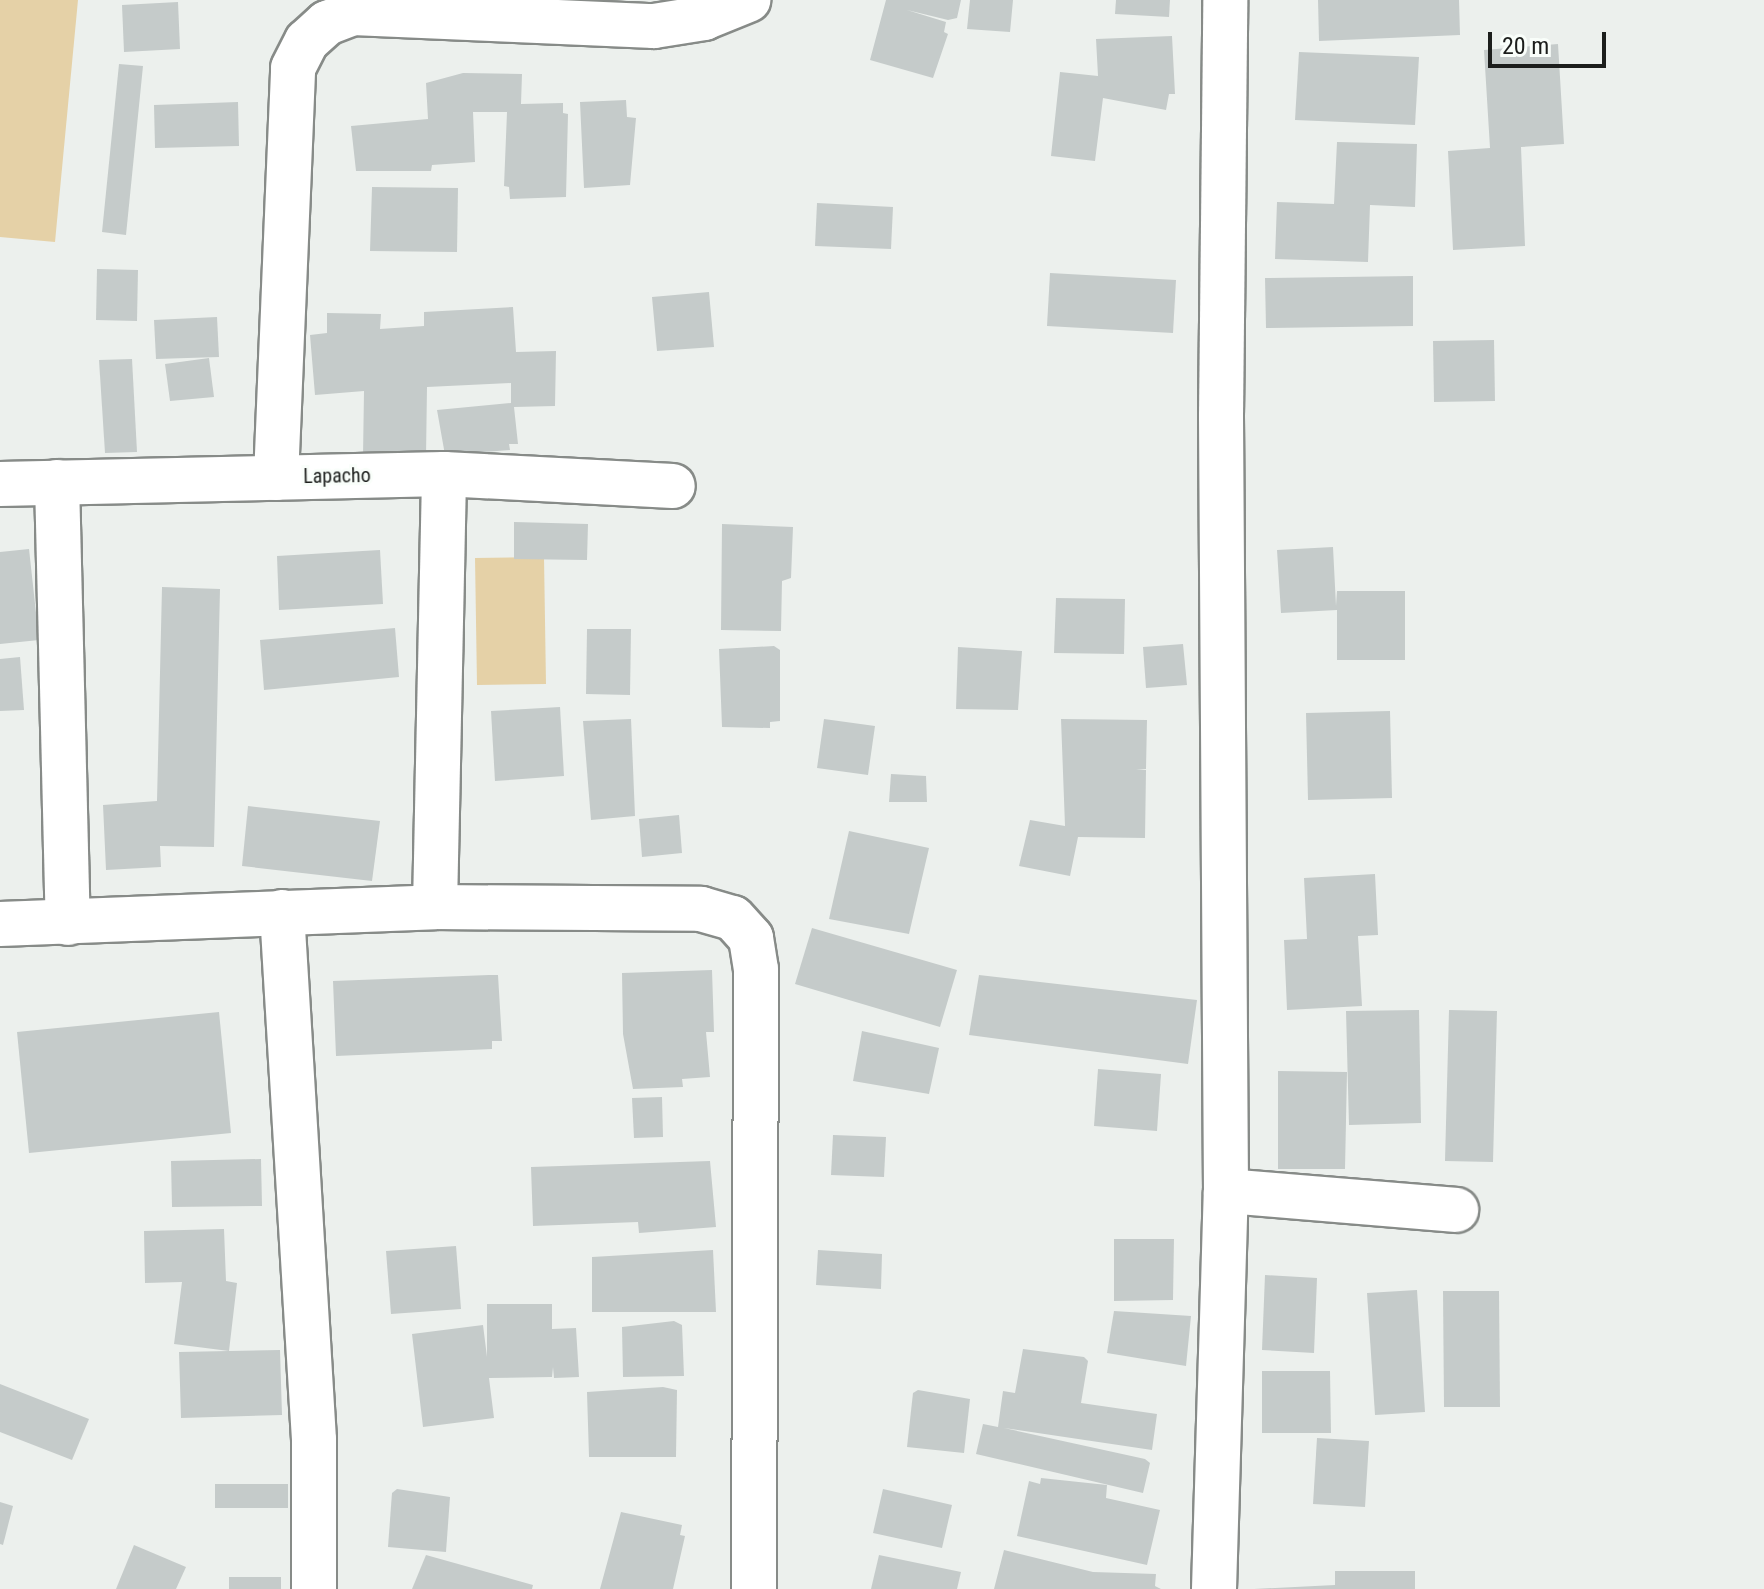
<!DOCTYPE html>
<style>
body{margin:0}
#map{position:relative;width:1764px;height:1589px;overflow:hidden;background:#ecf0ed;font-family:"Roboto Condensed",sans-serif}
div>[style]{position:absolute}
.green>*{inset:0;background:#e5d1a7}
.building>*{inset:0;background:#c5cbca}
.roads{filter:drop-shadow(2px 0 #878b88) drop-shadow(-2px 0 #878b88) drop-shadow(0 2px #878b88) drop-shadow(0 -2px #878b88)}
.minor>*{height:44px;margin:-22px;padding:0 22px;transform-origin:22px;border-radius:22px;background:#fff}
span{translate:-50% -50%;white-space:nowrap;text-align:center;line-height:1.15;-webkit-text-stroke:6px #f9fefa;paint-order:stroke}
.street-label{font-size:20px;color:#1c1e1c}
.scale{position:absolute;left:1488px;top:32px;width:118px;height:36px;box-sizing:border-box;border:4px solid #1c1e1c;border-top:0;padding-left:10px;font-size:24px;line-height:28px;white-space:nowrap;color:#1c1e1c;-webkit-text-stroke:6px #f9fefa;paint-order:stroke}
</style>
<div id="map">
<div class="green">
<i style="clip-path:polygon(0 0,78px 0,55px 242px,0 237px)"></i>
<i style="clip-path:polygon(544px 557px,546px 684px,477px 685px,475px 558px)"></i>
</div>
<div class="building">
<i style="clip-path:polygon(886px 0,961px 0,957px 18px,948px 20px,907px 10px,946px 22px,944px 32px,948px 34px,933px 78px,870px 60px)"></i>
<i style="clip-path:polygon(970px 0,1013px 0,1010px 32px,967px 29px)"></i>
<i style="clip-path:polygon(1116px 0,1170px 0,1169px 17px,1115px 14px)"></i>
<i style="clip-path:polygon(1318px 0,1459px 0,1460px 35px,1319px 41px)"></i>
<i style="clip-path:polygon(178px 2px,180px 49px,124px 52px,122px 5px)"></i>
<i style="clip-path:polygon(1172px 36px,1175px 94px,1169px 94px,1166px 110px,1103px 98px,1095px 161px,1051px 156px,1060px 72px,1098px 76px,1096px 39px)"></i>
<i style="clip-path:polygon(1558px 44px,1564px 144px,1521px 147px,1525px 246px,1453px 250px,1448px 151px,1490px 148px,1484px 50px)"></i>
<i style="clip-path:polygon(1299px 52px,1419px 57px,1415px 125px,1295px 120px)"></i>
<i style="clip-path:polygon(119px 64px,143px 66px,126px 235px,102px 232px)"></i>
<i style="clip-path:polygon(463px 73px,522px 74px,521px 104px,563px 103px,563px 113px,568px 114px,566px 197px,510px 199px,509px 187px,504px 186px,507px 112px,473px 112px,475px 162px,432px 165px,431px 171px,356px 171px,351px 126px,428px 119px,426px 83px)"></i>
<i style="clip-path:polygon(626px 100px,627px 117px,636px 118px,630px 185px,584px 188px,580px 102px)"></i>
<i style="clip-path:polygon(238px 102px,239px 146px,155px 148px,154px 105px)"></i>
<i style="clip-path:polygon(1337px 142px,1417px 144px,1415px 207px,1370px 205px,1368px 262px,1275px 259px,1277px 202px,1334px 204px)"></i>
<i style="clip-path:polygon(372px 187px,458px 188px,457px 252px,370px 251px)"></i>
<i style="clip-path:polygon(817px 203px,893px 207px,891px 249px,815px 246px)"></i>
<i style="clip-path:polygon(97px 269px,138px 270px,137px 321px,96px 320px)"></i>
<i style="clip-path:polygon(1050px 273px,1176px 280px,1173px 333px,1047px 326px)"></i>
<i style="clip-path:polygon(1413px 276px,1413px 326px,1266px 328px,1265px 278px)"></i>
<i style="clip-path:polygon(709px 292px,714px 347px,657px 351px,652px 297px)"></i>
<i style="clip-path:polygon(513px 307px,516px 352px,556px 351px,555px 406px,514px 407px,518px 444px,509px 444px,510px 450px,445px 455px,437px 410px,511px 403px,511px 383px,427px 387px,426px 457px,363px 456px,364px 391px,315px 395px,310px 335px,327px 333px,327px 313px,381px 314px,380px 329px,424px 326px,424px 312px)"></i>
<i style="clip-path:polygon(217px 317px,219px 357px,156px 359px,154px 320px)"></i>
<i style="clip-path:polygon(1494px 340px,1495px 401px,1434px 402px,1433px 341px)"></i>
<i style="clip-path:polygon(209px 358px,214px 397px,170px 401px,165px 364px)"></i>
<i style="clip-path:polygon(132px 359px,137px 452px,105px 453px,99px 360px)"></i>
<i style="clip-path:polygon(514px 522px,588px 524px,587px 560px,514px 559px)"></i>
<i style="clip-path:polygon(722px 524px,793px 527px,791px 578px,782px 581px,781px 631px,721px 630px)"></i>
<i style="clip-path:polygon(1333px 547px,1336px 606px,1337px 591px,1405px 591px,1405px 660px,1337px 660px,1337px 610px,1281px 613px,1277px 550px)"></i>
<i style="clip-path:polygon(29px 549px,39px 640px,0 644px,0 552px)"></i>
<i style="clip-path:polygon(380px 550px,383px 604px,279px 610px,277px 556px)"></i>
<i style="clip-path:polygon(162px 587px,220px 589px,214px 847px,160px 846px,161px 867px,106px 870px,103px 805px,157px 801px)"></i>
<i style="clip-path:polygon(1056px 598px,1125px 599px,1124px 654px,1054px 653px)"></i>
<i style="clip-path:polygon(395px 628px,399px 677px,264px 690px,260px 640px)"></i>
<i style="clip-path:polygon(587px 629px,631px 629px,630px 695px,586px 694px)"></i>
<i style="clip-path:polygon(1183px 644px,1187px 685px,1146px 688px,1143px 647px)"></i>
<i style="clip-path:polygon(774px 646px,780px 650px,780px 721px,770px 722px,770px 728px,722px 727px,719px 649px)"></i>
<i style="clip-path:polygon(958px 647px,1022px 651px,1018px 710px,956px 709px)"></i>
<i style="clip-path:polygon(20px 657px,24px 710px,0 711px,0 659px)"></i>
<i style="clip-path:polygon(560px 707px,564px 776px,495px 781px,491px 711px)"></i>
<i style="clip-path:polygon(1390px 711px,1392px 798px,1308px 800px,1306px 713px)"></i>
<i style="clip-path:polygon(631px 719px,635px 816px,591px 820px,583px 721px)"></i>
<i style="clip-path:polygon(824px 719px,875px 726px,868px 775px,817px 768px)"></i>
<i style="clip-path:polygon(1061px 719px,1147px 720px,1146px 769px,1136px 770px,1146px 770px,1145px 838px,1078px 837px,1070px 876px,1019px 866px,1030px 820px,1065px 826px)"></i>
<i style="clip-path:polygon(891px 774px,926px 776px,927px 802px,889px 802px)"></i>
<i style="clip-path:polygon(248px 806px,380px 821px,372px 881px,242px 866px)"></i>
<i style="clip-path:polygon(679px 815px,682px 853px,642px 857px,639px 819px)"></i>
<i style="clip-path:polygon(849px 831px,929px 848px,909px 934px,829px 919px)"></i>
<i style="clip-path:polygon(1375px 874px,1378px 935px,1358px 936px,1362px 1006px,1287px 1010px,1284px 940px,1307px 939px,1304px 878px)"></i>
<i style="clip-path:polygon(812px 928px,957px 970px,940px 1027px,795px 984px)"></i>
<i style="clip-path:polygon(712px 970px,714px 1032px,706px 1032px,710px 1077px,682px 1079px,683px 1087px,633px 1089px,623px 1034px,622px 973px)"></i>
<i style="clip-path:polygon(489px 975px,498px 975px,502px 1041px,492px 1041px,492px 1049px,336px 1056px,333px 981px)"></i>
<i style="clip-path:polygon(979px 975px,1197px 1000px,1188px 1064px,969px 1035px)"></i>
<i style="clip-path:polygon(1419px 1010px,1421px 1123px,1349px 1125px,1346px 1011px)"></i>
<i style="clip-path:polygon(1449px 1010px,1497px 1011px,1493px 1162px,1445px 1161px)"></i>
<i style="clip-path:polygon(219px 1012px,231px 1133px,29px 1153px,17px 1032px)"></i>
<i style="clip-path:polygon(862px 1031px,939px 1048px,929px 1094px,853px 1081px)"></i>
<i style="clip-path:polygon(1098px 1069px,1161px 1074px,1157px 1131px,1094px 1126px)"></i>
<i style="clip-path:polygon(1278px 1071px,1347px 1072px,1345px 1169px,1278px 1169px)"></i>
<i style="clip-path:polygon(662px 1097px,663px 1137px,634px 1138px,632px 1098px)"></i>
<i style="clip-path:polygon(833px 1135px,886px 1137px,884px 1177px,831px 1175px)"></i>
<i style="clip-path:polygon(261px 1159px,262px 1206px,172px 1207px,171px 1161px)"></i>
<i style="clip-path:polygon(710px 1161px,716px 1227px,639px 1233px,638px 1222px,533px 1226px,531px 1167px)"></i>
<i style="clip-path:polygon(224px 1229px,226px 1281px,237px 1283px,229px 1351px,280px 1350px,282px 1415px,181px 1418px,179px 1352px,229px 1351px,174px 1344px,182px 1282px,145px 1283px,144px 1231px)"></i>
<i style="clip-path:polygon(1114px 1239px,1174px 1239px,1173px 1300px,1114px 1301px)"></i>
<i style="clip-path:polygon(456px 1246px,461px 1309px,391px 1314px,386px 1251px)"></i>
<i style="clip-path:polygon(713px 1250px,716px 1312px,592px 1312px,592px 1257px)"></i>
<i style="clip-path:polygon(818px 1250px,882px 1254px,881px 1289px,816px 1285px)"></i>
<i style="clip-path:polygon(1265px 1275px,1317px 1278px,1314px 1353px,1262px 1350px)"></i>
<i style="clip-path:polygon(1417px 1290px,1425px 1412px,1375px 1415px,1367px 1293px)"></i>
<i style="clip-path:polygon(1443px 1291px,1499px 1291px,1500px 1407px,1444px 1407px)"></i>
<i style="clip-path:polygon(487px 1304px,552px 1304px,552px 1329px,576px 1328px,579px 1377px,554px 1378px,553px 1367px,552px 1377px,489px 1378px,494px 1418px,423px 1427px,412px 1334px,483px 1325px,487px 1357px)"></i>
<i style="clip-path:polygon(1114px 1311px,1191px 1316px,1186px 1366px,1107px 1353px)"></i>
<i style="clip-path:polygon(674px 1321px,682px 1325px,684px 1376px,623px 1377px,622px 1327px)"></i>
<i style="clip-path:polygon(1023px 1349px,1084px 1357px,1088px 1361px,1081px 1403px,1157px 1414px,1152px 1450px,1004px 1428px,1145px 1459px,1150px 1463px,1143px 1493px,976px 1454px,983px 1424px,998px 1427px,1003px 1391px,1015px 1393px)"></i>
<i style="clip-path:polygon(1262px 1371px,1330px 1371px,1331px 1433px,1262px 1433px)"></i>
<i style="clip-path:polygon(0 1384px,89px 1419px,72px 1460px,0 1432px)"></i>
<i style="clip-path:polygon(663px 1387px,677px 1390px,676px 1457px,589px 1457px,587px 1392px)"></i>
<i style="clip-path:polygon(918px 1390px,970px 1399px,964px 1453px,907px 1447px,913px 1393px)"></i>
<i style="clip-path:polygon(1317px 1438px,1369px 1441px,1365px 1507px,1313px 1504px)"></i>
<i style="clip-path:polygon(1041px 1478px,1107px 1485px,1106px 1498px,1160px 1510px,1147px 1565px,1017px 1536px,1029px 1481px,1040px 1484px)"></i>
<i style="clip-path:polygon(215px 1484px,288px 1484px,288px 1508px,215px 1508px)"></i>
<i style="clip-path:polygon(397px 1489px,450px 1497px,446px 1552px,388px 1547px,392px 1493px)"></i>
<i style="clip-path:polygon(883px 1489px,952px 1505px,942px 1548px,873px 1533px)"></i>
<i style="clip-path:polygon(0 1502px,13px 1506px,3px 1545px,0 1544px)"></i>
<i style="clip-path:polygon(621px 1512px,682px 1525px,680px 1535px,685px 1536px,673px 1589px,600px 1589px)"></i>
<i style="clip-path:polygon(134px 1545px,186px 1567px,176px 1589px,116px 1589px)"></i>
<i style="clip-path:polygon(1004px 1550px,1093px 1572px,1156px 1574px,1155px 1586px,1161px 1589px,994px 1589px)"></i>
<i style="clip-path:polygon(426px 1555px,533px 1585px,532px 1589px,412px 1589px)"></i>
<i style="clip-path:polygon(879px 1555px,961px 1572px,957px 1589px,871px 1589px)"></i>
<i style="clip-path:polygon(1335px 1571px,1415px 1571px,1415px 1589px,1254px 1589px,1335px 1585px)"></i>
<i style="clip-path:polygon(229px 1577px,281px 1577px,281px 1589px,229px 1589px)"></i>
</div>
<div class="roads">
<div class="minor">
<i style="left:276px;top:478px;width:410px;rotate:-87.6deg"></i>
<i style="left:293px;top:68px;width:30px;rotate:-63deg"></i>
<i style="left:307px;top:41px;width:27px;rotate:-42deg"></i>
<i style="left:327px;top:23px;width:28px;rotate:-21deg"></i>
<i style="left:353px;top:13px;width:301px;rotate:2.5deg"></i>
<i style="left:654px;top:26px;width:51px;rotate:-9.1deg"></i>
<i style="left:704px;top:18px;width:48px;rotate:-22.2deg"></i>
<i style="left:57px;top:482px;width:441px;rotate:88.6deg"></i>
<i style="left:0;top:484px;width:444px;rotate:-1.3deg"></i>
<i style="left:444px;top:474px;width:229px;rotate:3deg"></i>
<i style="left:435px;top:907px;width:433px;rotate:-88.8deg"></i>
<i style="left:282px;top:912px;width:529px;rotate:86.53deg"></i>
<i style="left:314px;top:1440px;width:149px;rotate:90deg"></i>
<i style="left:0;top:924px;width:435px;rotate:-2.2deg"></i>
<i style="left:435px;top:907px;width:266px;rotate:0.4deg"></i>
<i style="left:701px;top:909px;width:33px;rotate:16deg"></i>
<i style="left:733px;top:918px;width:27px;rotate:48deg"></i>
<i style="left:751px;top:938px;width:31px;rotate:81deg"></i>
<i style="left:756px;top:969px;width:620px;rotate:90.18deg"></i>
<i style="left:1226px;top:1191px;width:231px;rotate:4.7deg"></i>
<i style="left:1214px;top:1589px;width:398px;rotate:-88.3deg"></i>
<i style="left:1226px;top:1191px;width:775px;rotate:-90.37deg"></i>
<i style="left:1221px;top:416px;width:416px;rotate:-89.4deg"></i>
</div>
</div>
<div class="street-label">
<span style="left:337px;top:476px;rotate:-1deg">Lapacho</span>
</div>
<div class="scale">20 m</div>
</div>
